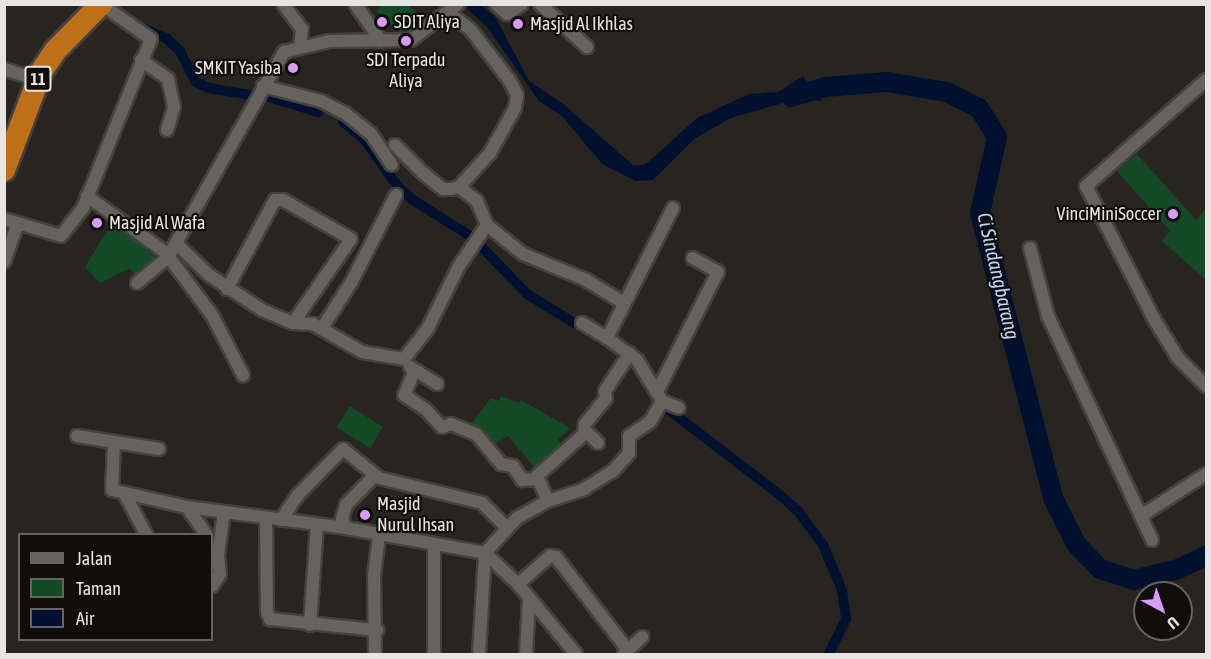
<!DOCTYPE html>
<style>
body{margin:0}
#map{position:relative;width:1211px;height:659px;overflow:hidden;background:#282521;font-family:"Asap Condensed",sans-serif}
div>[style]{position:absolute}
.green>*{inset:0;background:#144a25}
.water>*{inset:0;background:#001130}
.canal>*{height:10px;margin:-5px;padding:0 5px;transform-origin:5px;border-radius:5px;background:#001130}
.river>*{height:20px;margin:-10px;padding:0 10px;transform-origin:10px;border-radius:10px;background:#001130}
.roads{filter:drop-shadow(2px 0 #44423e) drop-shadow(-2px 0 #44423e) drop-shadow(0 2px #44423e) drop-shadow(0 -2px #44423e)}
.street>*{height:12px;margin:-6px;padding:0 6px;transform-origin:6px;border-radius:6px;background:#66625d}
.highway>*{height:22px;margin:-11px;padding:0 11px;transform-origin:11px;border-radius:11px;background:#be7019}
.dots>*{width:16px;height:16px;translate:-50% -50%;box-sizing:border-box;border:3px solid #100e0c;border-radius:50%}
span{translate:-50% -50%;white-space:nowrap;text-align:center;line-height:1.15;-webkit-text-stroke:4.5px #100e0c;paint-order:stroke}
.shield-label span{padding:2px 4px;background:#100e0c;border:2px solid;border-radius:4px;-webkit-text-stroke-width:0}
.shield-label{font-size:16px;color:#e7e5e2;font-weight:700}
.poi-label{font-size:18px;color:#e7e5e2}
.left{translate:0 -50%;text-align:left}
.right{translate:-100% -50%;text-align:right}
.water-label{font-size:20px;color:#bdd6fb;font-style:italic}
.frame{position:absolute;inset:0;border:6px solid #e7e5e2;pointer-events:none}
.legend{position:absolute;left:18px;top:533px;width:195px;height:108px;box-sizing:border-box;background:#100e0c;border:2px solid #666462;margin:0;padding:8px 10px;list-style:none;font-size:18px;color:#e7e5e2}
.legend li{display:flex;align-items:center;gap:12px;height:30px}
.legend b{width:30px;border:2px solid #666462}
.north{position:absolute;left:1133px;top:581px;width:60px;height:60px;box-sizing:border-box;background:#100e0c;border:2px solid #666462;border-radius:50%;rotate:140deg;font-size:16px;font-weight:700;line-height:24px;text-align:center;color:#e7e5e2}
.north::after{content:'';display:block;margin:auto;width:21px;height:27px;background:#da9af7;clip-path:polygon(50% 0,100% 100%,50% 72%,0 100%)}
</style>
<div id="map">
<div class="green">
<i style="clip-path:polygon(382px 5px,408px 5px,426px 20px,406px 37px,376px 12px)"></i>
<i style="clip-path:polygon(1137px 154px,1196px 220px,1206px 209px,1206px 280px,1162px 241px,1170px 231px,1117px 171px)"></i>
<i style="clip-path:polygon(114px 220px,146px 239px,143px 247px,158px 260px,137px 279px,130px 268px,100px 283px,85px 267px)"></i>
<i style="clip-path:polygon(501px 396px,519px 403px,521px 400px,570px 428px,558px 440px,562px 446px,536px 469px,508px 436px,484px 451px,452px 428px,468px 428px,491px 398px,499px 401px)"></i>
<i style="clip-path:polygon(350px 406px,383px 427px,370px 448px,336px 427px)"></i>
</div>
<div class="water">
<i style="clip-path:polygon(469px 5px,481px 5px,496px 18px,529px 81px,562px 103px,634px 166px,646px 164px,697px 118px,749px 94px,778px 92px,803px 76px,822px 101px,797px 99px,731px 118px,694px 139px,653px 180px,636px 181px,602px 164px,562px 116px,539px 101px,487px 27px,467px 9px)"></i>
</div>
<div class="canal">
<i style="left:144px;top:29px;width:24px;rotate:22deg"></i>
<i style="left:166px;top:38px;width:19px;rotate:43deg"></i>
<i style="left:180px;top:51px;width:35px;rotate:63deg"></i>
<i style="left:196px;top:82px;width:14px;rotate:25deg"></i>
<i style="left:209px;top:88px;width:43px;rotate:9.5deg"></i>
<i style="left:263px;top:95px;width:58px;rotate:17.2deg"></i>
<i style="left:343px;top:122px;width:28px;rotate:39deg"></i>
<i style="left:365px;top:140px;width:57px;rotate:54.9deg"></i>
<i style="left:398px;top:187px;width:20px;rotate:41deg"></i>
<i style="left:413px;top:200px;width:70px;rotate:32.1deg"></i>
<i style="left:472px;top:237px;width:79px;rotate:46deg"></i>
<i style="left:527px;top:294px;width:73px;rotate:31.5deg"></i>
<i style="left:657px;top:401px;width:155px;rotate:37.4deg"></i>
<i style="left:780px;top:495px;width:24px;rotate:42deg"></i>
<i style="left:798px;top:511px;width:42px;rotate:53.7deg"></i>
<i style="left:823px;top:545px;width:49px;rotate:67.1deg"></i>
<i style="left:842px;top:590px;width:29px;rotate:82deg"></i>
<i style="left:846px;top:619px;width:39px;rotate:116deg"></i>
</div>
<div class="river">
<i style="left:791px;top:97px;width:36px;rotate:-16deg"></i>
<i style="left:826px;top:87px;width:61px;rotate:-4.7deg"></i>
<i style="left:887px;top:82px;width:61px;rotate:9.5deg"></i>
<i style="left:947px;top:92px;width:36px;rotate:27deg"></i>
<i style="left:979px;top:108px;width:34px;rotate:58deg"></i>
<i style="left:997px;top:137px;width:78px;rotate:102.6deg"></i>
<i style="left:980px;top:213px;width:294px;rotate:75.6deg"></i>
<i style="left:1053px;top:498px;width:51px;rotate:63.4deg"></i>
<i style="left:1076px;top:544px;width:35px;rotate:46deg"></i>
<i style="left:1100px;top:569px;width:35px;rotate:18deg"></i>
<i style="left:1133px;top:580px;width:46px;rotate:-13.7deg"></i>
<i style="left:1178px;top:569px;width:31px;rotate:-25deg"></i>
</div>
<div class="roads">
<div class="street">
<i style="left:283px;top:4px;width:31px;rotate:53deg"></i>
<i style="left:302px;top:29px;width:17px;rotate:97deg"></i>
<i style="left:355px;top:4px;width:45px;rotate:54.9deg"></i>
<i style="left:496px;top:4px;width:15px;rotate:42deg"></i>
<i style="left:507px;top:14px;width:18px;rotate:-34deg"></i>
<i style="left:540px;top:4px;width:64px;rotate:42.5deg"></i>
<i style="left:141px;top:60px;width:33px;rotate:35deg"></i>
<i style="left:168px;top:79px;width:29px;rotate:78deg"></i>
<i style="left:174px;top:107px;width:24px;rotate:107deg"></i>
<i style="left:4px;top:69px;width:22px;rotate:18deg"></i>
<i style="left:1206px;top:80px;width:160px;rotate:138.5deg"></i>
<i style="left:1086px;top:186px;width:149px;rotate:62.9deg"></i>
<i style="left:1154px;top:319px;width:46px;rotate:58.4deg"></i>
<i style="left:1178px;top:358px;width:40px;rotate:45deg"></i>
<i style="left:263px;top:86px;width:60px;rotate:14.5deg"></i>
<i style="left:321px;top:101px;width:27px;rotate:27deg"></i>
<i style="left:345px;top:113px;width:33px;rotate:39deg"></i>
<i style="left:371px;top:134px;width:37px;rotate:56deg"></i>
<i style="left:395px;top:145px;width:40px;rotate:45deg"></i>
<i style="left:423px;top:173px;width:26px;rotate:39deg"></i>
<i style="left:443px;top:189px;width:9px"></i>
<i style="left:452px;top:189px;width:7px;rotate:-16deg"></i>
<i style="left:459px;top:187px;width:46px;rotate:-47.6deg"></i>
<i style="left:490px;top:153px;width:51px;rotate:-60.9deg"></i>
<i style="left:515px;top:108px;width:13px;rotate:-81deg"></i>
<i style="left:517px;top:95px;width:16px;rotate:-117deg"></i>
<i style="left:510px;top:81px;width:66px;rotate:-127.6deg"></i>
<i style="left:470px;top:29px;width:26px;rotate:-143deg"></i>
<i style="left:87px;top:196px;width:96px;rotate:35.7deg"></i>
<i style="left:165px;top:252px;width:79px;rotate:53.3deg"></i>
<i style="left:212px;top:315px;width:68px;rotate:62.7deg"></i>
<i style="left:673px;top:208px;width:146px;rotate:116.9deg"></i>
<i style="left:607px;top:338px;width:37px;rotate:36deg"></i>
<i style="left:637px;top:360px;width:48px;rotate:58.6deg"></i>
<i style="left:662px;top:401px;width:18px;rotate:22deg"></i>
<i style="left:4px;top:219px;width:59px;rotate:16.6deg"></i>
<i style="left:61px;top:236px;width:36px;rotate:-52deg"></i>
<i style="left:83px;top:208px;width:182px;rotate:-68.1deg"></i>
<i style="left:151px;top:39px;width:61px;rotate:-145deg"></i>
<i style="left:487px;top:225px;width:46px;rotate:38.9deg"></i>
<i style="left:523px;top:254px;width:68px;rotate:22.4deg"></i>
<i style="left:586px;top:280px;width:44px;rotate:31.2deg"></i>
<i style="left:176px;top:243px;width:46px;rotate:44.1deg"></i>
<i style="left:209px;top:275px;width:64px;rotate:33.4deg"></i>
<i style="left:262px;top:310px;width:34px;rotate:23deg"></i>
<i style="left:293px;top:323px;width:20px;rotate:3deg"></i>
<i style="left:313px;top:324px;width:56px;rotate:29.7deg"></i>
<i style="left:362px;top:352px;width:43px;rotate:9.5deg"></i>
<i style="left:404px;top:359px;width:39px;rotate:-52deg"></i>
<i style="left:428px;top:328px;width:69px;rotate:-63.4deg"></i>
<i style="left:459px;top:266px;width:50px;rotate:-55.7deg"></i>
<i style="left:487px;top:225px;width:26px;rotate:-113deg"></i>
<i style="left:477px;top:201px;width:23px;rotate:-142deg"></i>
<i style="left:1030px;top:248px;width:70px;rotate:75.2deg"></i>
<i style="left:1048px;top:316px;width:247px;rotate:65.1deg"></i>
<i style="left:4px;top:262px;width:41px;rotate:-70.3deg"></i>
<i style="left:137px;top:283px;width:40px;rotate:-40deg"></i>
<i style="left:168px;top:257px;width:236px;rotate:-60.5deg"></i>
<i style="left:284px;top:52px;width:46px;rotate:-13.7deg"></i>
<i style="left:329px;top:41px;width:82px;rotate:-0.7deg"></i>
<i style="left:411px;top:40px;width:59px;rotate:-37.5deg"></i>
<i style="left:227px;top:289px;width:101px;rotate:-61.7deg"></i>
<i style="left:275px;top:200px;width:8px"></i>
<i style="left:283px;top:200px;width:78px;rotate:29.8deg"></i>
<i style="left:351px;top:239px;width:102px;rotate:124.6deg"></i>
<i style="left:582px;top:323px;width:29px;rotate:31deg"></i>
<i style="left:322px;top:328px;width:54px;rotate:-57.2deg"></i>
<i style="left:351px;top:283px;width:99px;rotate:-62.9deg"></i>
<i style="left:410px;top:367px;width:32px;rotate:32deg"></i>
<i style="left:414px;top:372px;width:25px;rotate:113deg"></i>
<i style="left:404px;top:395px;width:27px;rotate:34deg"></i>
<i style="left:426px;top:410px;width:23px;rotate:47deg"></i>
<i style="left:442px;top:427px;width:9px;rotate:-18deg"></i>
<i style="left:451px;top:424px;width:27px;rotate:22deg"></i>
<i style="left:476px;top:434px;width:39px;rotate:50deg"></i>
<i style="left:501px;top:464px;width:12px;rotate:9deg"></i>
<i style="left:513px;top:466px;width:17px;rotate:57deg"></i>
<i style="left:522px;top:480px;width:15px;rotate:-4deg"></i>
<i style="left:657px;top:392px;width:135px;rotate:-63.1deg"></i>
<i style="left:718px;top:272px;width:29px;rotate:-151deg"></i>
<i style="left:586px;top:431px;width:17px;rotate:45deg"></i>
<i style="left:77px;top:436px;width:83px;rotate:9deg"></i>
<i style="left:114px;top:443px;width:47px;rotate:92.4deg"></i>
<i style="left:112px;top:490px;width:77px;rotate:12.8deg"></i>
<i style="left:187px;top:507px;width:160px;rotate:7.5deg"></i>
<i style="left:346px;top:528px;width:141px;rotate:10.2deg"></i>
<i style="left:485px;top:553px;width:45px;rotate:43.2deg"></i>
<i style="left:518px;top:584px;width:91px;rotate:50.4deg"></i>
<i style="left:124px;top:493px;width:47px;rotate:61.8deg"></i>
<i style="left:548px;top:501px;width:27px;rotate:-114deg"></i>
<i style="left:537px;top:476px;width:63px;rotate:-41.8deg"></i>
<i style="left:584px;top:434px;width:10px;rotate:-84deg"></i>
<i style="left:585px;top:424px;width:33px;rotate:-51deg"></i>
<i style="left:606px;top:398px;width:7px;rotate:-98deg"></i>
<i style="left:605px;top:391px;width:45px;rotate:-56.7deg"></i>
<i style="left:187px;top:507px;width:33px;rotate:55deg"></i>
<i style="left:1141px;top:516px;width:77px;rotate:-32.9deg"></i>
<i style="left:266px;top:519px;width:93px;rotate:89.4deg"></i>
<i style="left:267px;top:612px;width:8px;rotate:67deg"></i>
<i style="left:270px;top:619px;width:108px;rotate:5.9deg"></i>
<i style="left:281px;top:520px;width:29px;rotate:-56deg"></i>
<i style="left:297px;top:496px;width:66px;rotate:-45.6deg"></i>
<i style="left:343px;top:449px;width:46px;rotate:38.9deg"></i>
<i style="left:379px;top:478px;width:106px;rotate:13.6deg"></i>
<i style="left:482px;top:503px;width:35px;rotate:45deg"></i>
<i style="left:346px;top:528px;width:10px;rotate:-114deg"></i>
<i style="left:342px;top:519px;width:15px;rotate:-74deg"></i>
<i style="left:346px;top:505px;width:40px;rotate:-46deg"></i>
<i style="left:518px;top:584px;width:43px;rotate:-41.2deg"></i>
<i style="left:550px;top:556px;width:6px;rotate:9deg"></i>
<i style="left:556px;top:557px;width:118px;rotate:52.3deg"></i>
<i style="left:212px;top:586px;width:14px;rotate:-56deg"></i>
<i style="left:220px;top:574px;width:19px;rotate:-96deg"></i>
<i style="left:218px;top:555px;width:43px;rotate:-82.1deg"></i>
<i style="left:310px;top:625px;width:100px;rotate:-86deg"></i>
<i style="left:375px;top:654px;width:78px;rotate:-90.7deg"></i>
<i style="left:374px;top:576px;width:40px;rotate:-82.9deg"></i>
<i style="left:434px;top:654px;width:107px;rotate:-90deg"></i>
<i style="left:479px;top:654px;width:101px;rotate:-86.6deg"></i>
<i style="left:485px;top:553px;width:47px;rotate:-47.6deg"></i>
<i style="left:517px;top:518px;width:35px;rotate:-29deg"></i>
<i style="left:548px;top:501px;width:38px;rotate:-18deg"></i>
<i style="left:584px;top:489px;width:34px;rotate:-32deg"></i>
<i style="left:613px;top:471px;width:24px;rotate:-48deg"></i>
<i style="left:629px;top:453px;width:17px;rotate:-90deg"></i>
<i style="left:629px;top:436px;width:25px;rotate:-34deg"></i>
<i style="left:650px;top:422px;width:24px;rotate:-60deg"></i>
<i style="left:526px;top:654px;width:56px;rotate:-86.9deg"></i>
<i style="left:624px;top:654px;width:25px;rotate:-43deg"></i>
</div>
<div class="highway">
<i style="left:4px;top:170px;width:105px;rotate:-69.3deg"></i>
<i style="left:41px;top:72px;width:25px;rotate:-56deg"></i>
<i style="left:55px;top:51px;width:66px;rotate:-45.6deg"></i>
</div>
</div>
<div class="dots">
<i style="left:382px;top:22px;background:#da9af7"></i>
<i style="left:518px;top:24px;background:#da9af7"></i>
<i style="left:406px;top:41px;background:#da9af7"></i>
<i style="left:293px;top:68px;background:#da9af7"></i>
<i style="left:1173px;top:214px;background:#da9af7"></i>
<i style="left:97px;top:223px;background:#da9af7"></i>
<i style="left:365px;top:515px;background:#da9af7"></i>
</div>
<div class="shield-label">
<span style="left:38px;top:79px">11</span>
</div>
<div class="poi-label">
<span class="left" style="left:394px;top:22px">SDIT Aliya</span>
<span class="left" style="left:530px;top:24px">Masjid Al Ikhlas</span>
<span style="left:406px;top:71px">SDI Terpadu<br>Aliya</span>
<span class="right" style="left:281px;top:68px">SMKIT Yasiba</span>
<span class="right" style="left:1161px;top:214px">VinciMiniSoccer</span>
<span class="left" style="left:109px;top:223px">Masjid Al Wafa</span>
<span class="left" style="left:377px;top:515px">Masjid<br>Nurul Ihsan</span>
</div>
<div class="water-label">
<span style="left:999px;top:276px;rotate:77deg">Ci Sindangbarang</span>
</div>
<div class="frame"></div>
<ul class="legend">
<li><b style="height:8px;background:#66625d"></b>Jalan</li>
<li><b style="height:16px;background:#144a25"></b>Taman</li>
<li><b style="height:16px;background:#001130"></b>Air</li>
</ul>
<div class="north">U</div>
</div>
